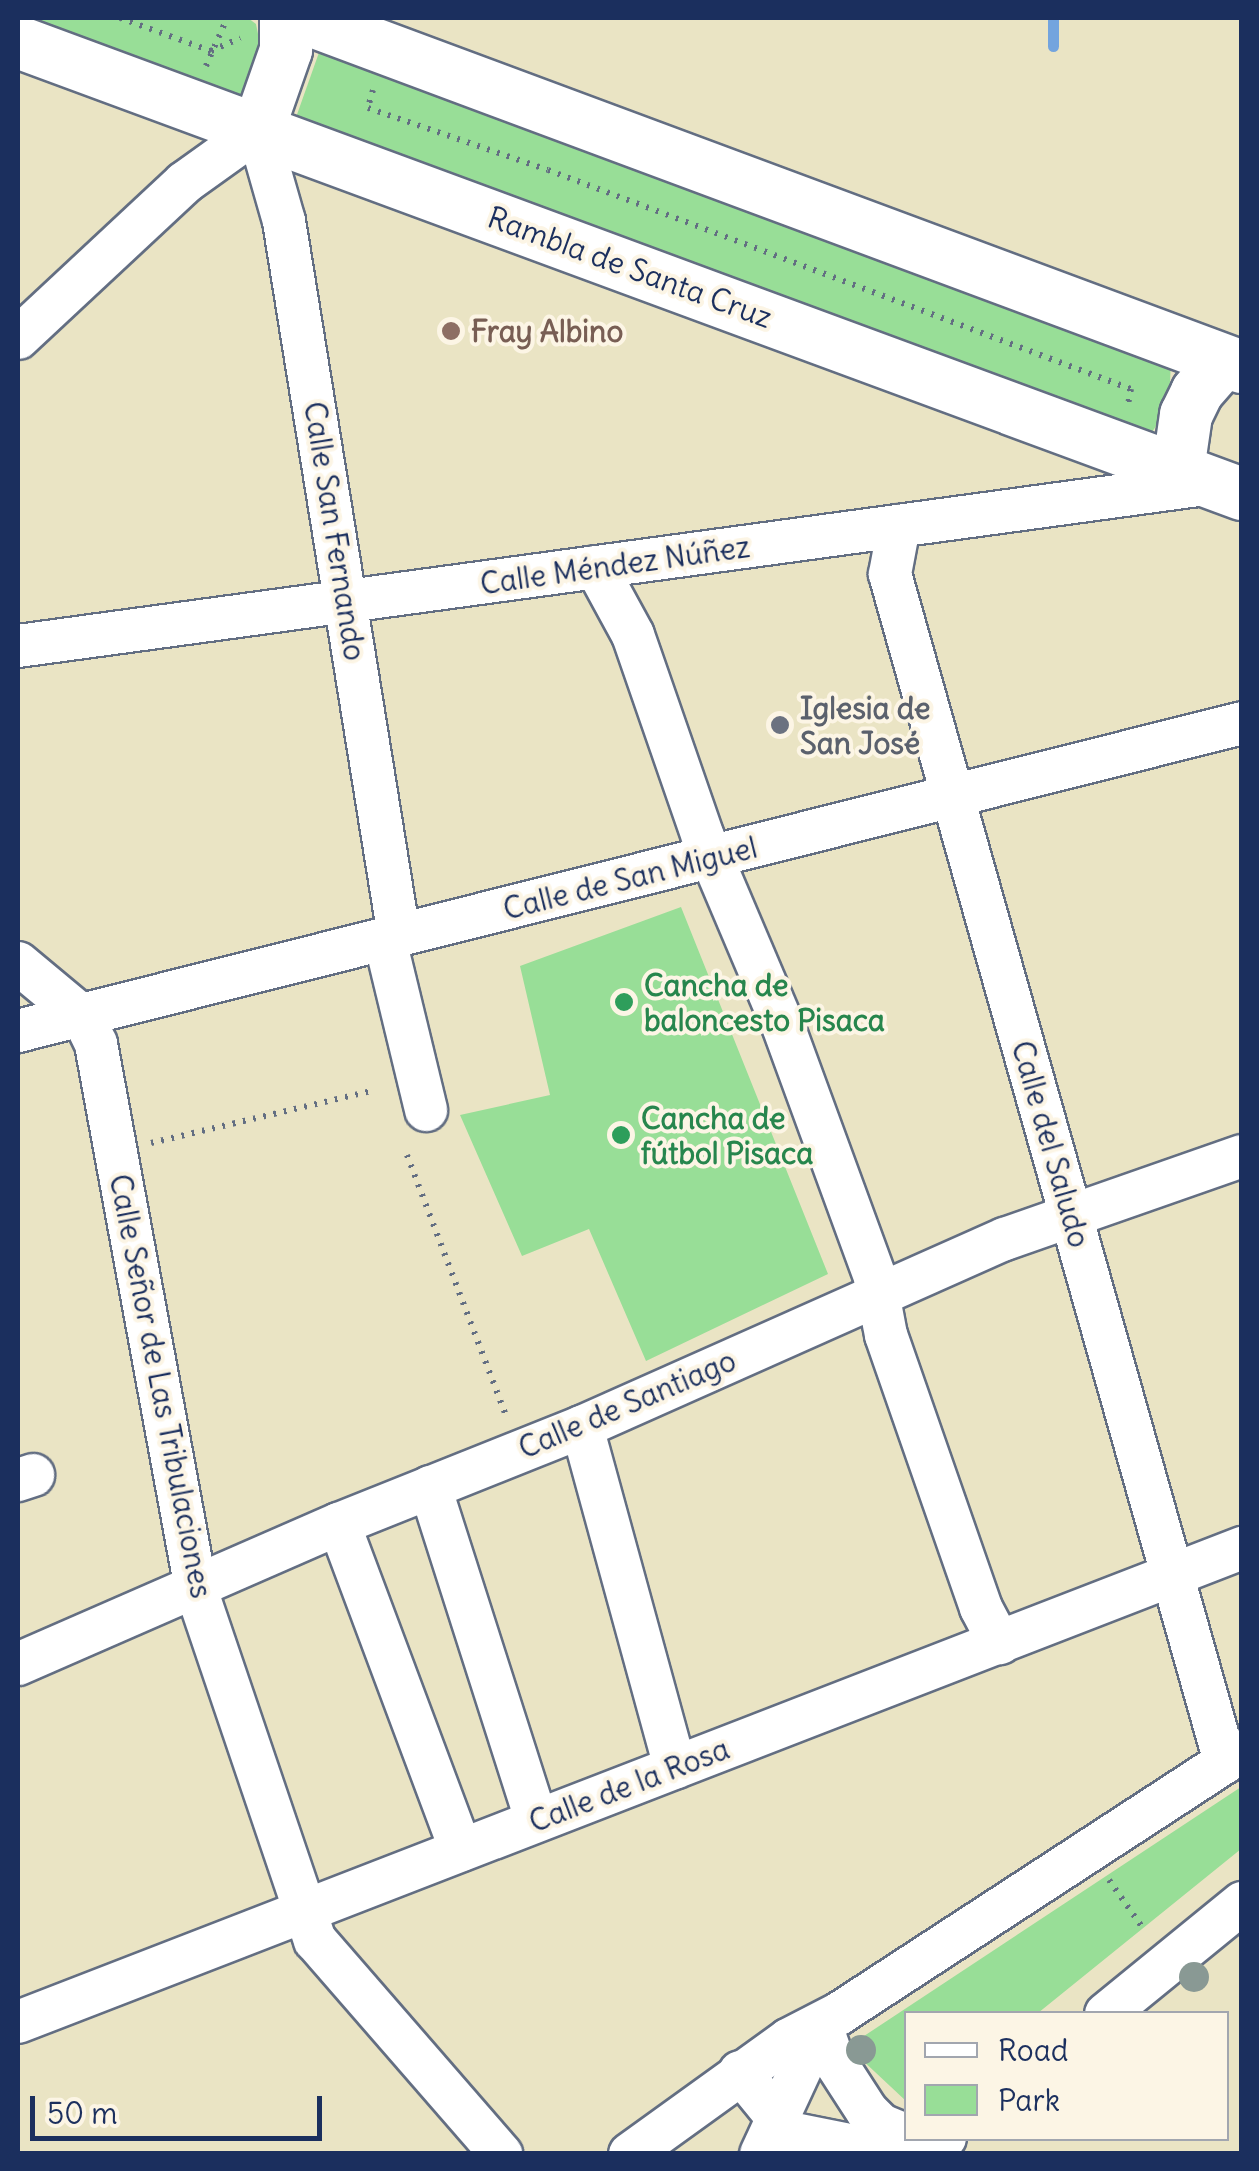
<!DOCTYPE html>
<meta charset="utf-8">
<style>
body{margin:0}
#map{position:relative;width:1259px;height:2171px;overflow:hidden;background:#eae4c4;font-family:Delius,sans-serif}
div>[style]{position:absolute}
.green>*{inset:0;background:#98de97}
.stream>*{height:11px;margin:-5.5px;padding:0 5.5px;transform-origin:5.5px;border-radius:5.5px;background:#73a4de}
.path>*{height:6px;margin-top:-3px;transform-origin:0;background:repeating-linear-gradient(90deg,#636e82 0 2.5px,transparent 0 10.5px)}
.roads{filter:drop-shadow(2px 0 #636e82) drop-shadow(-2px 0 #636e82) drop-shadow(0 2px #636e82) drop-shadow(0 -2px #636e82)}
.minor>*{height:42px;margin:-21px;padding:0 21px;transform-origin:21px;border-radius:21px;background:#fff}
.major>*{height:52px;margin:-26px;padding:0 26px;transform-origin:26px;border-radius:26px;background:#fff}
.trees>*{width:30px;height:30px;margin:-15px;border-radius:50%;background:#899994}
.dots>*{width:28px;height:28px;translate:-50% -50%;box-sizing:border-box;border:5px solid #fcf5e5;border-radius:50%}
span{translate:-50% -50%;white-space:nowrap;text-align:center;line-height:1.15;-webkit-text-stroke:8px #fcf5e5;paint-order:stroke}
.street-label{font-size:30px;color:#1b2f5e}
.education-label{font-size:30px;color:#785e54;font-weight:700}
.left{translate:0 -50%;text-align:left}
.worship-label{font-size:30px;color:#5b616d;font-weight:700}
.leisure-label{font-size:30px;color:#27864d;font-weight:700}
.frame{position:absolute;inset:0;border:20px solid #1b2f5e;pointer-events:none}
.legend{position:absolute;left:904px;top:2011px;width:325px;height:130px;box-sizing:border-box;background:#fcf5e5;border:2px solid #a2a6af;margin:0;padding:12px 18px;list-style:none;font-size:30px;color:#1b2f5e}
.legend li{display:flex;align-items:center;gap:20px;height:50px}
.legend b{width:50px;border:2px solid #a2a6af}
.scale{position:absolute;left:30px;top:2096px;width:292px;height:45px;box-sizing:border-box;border:5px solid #1b2f5e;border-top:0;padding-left:12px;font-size:30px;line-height:35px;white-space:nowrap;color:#1b2f5e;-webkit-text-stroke:8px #fcf5e5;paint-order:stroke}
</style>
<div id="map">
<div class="green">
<i style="clip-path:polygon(18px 18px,248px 18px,256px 24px,263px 59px,243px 96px,236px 97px)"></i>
<i style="clip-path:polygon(322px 44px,1171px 359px,1169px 407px,1152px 432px,1140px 436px,294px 123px)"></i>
<i style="clip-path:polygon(681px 907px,828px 1274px,646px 1361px,589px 1229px,522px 1256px,460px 1115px,550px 1095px,520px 966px)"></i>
<i style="clip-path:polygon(1241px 1787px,1241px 1849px,1038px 2013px,906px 2014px,906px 2101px,859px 2057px,861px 2038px)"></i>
</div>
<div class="stream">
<i style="left:1053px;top:46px;width:28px;rotate:-90deg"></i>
</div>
<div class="path">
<i style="left:120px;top:18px;width:97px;rotate:19.9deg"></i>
<i style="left:211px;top:51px;width:32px;rotate:-24deg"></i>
<i style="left:206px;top:66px;width:52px;rotate:-66.4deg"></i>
<i style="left:373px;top:90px;width:19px;rotate:106deg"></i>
<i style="left:368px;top:108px;width:190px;rotate:19deg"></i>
<i style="left:548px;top:170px;width:623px;rotate:20.59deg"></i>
<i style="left:1131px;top:389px;width:15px;rotate:101deg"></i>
<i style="left:151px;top:1143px;width:230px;rotate:-13.3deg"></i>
<i style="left:407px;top:1155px;width:279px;rotate:69.2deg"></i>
<i style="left:1109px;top:1880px;width:62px;rotate:54.8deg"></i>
</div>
<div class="roads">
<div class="minor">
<i style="left:18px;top:338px;width:227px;rotate:-43deg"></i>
<i style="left:184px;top:183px;width:91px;rotate:-35.6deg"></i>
<i style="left:258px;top:130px;width:95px;rotate:74.1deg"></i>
<i style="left:284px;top:221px;width:724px;rotate:80.86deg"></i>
<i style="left:899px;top:526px;width:49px;rotate:100.6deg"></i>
<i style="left:890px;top:574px;width:1234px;rotate:74.25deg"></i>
<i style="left:596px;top:567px;width:77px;rotate:61.4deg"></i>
<i style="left:633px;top:635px;width:214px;rotate:70.9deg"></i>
<i style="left:703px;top:837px;width:202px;rotate:67deg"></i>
<i style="left:782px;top:1023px;width:270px;rotate:69.9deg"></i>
<i style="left:875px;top:1277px;width:59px;rotate:79.3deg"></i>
<i style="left:886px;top:1335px;width:289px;rotate:70.8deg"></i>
<i style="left:981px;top:1608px;width:40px;rotate:62deg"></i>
<i style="left:18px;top:646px;width:1206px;rotate:-7.77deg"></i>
<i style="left:385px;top:940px;width:175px;rotate:76.4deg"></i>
<i style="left:18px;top:963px;width:85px;rotate:39.7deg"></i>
<i style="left:83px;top:1017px;width:30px;rotate:64deg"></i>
<i style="left:96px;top:1044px;width:554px;rotate:79.6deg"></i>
<i style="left:196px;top:1589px;width:371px;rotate:71.3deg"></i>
<i style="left:315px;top:1940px;width:284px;rotate:49deg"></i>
<i style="left:18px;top:1031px;width:1262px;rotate:-14.12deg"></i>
<i style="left:582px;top:1427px;width:353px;rotate:74.7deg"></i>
<i style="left:18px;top:1480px;width:16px;rotate:-18deg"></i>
<i style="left:430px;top:1487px;width:349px;rotate:72.3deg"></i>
<i style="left:339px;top:1524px;width:348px;rotate:69.5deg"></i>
<i style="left:18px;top:1664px;width:350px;rotate:-23.6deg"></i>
<i style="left:339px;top:1524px;width:262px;rotate:-21.8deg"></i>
<i style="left:582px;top:1427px;width:463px;rotate:-24deg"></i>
<i style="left:1005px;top:1239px;width:251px;rotate:-19.3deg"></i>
<i style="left:1106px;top:2014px;width:176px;rotate:-39.2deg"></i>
<i style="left:18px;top:2022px;width:1313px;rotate:-21.17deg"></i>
<i style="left:821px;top:2025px;width:34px;rotate:71deg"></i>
<i style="left:832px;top:2057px;width:64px;rotate:57.1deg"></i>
<i style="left:867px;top:2111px;width:20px;rotate:45deg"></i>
<i style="left:881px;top:2125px;width:27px;rotate:22deg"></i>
<i style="left:740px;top:2072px;width:79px;rotate:50.7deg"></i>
<i style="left:790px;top:2133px;width:102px;rotate:11.3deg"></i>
<i style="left:890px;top:2153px;width:57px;rotate:-15.3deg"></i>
<i style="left:630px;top:2154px;width:195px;rotate:-35.8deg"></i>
<i style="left:788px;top:2040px;width:59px;rotate:-27.4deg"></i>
<i style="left:840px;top:2013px;width:480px;rotate:-33.1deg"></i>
<i style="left:761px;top:2154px;width:142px;rotate:-65.1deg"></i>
</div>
<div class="major">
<i style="left:304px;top:18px;width:1001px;rotate:20.41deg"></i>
<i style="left:18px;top:42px;width:1305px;rotate:20.27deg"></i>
<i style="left:258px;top:130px;width:85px;rotate:-70.7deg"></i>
<i style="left:286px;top:50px;width:32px;rotate:-90deg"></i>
<i style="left:1178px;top:470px;width:56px;rotate:-81.7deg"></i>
<i style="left:1186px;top:415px;width:25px;rotate:-64deg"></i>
<i style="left:1197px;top:392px;width:41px;rotate:-48.9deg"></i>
</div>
</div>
<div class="trees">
<i style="left:1194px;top:1977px"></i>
<i style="left:861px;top:2050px"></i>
</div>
<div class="dots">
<i style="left:451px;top:331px;background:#8d6e63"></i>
<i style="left:780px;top:725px;background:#6b7280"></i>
<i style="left:624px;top:1002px;background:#2e9e5b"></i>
<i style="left:621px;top:1135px;background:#2e9e5b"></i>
</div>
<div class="street-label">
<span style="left:630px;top:267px;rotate:20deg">Rambla de Santa Cruz</span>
<span style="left:335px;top:531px;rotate:81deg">Calle San Fernando</span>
<span style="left:615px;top:565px;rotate:-8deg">Calle Méndez Núñez</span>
<span style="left:630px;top:878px;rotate:-14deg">Calle de San Miguel</span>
<span style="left:1051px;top:1144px;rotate:74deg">Calle del Saludo</span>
<span style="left:161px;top:1386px;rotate:79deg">Calle Señor de Las Tribulaciones</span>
<span style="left:627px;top:1404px;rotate:-23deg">Calle de Santiago</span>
<span style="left:629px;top:1785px;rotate:-21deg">Calle de la Rosa</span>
</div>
<div class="education-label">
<span class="left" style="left:471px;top:331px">Fray Albino</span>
</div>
<div class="worship-label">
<span class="left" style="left:800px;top:725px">Iglesia de<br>San José</span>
</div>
<div class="leisure-label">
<span class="left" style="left:644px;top:1002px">Cancha de<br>baloncesto Pisaca</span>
<span class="left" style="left:641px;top:1135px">Cancha de<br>fútbol Pisaca</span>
</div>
<div class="frame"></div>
<ul class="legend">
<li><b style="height:12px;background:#fff"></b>Road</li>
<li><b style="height:28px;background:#98de97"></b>Park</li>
</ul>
<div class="scale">50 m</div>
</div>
